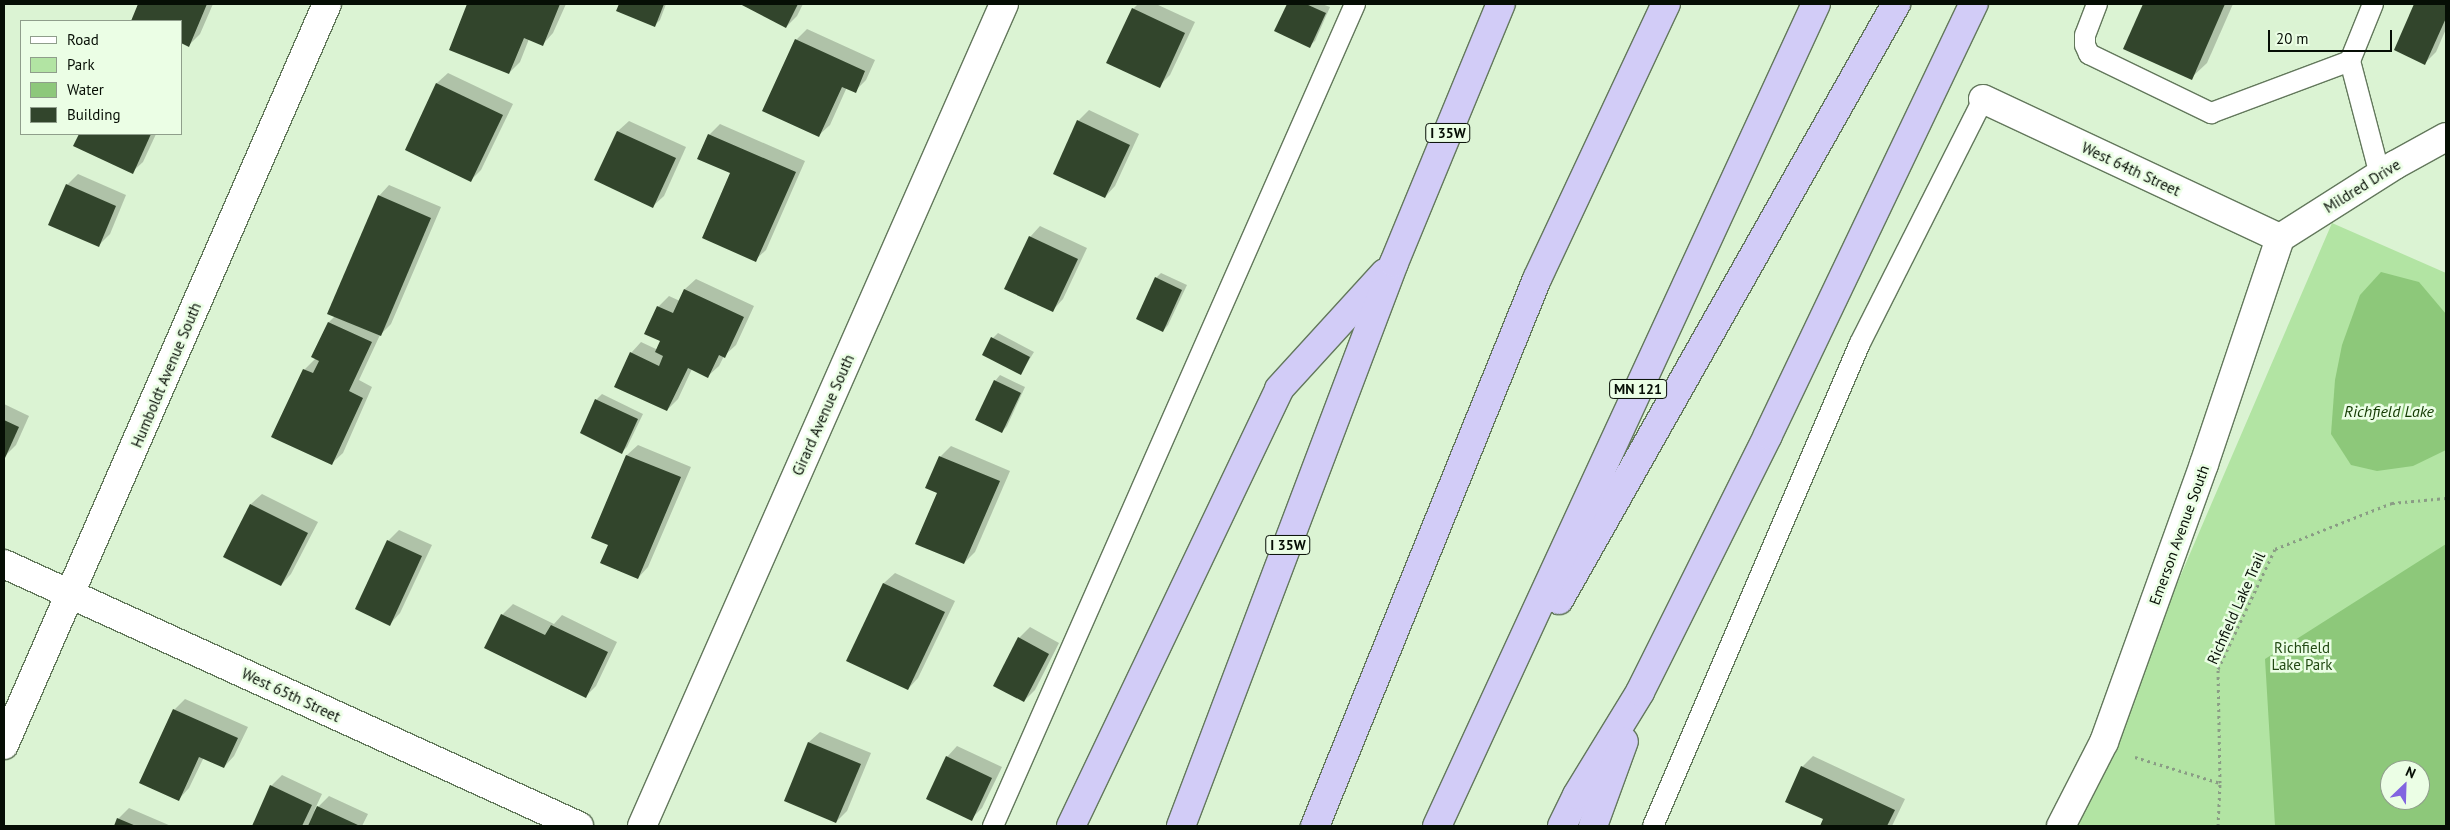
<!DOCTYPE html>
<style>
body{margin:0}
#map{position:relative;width:2450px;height:830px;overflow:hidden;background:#dbf3d3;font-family:"PT Sans",sans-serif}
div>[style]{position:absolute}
.green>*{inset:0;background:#b2e4a3}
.water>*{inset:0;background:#8dc87a}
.shadow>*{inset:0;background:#0003}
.building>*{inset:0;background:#32452c}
.path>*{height:3px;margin-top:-1.5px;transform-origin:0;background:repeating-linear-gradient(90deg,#8a9c85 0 2.5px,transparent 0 6.5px)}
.roads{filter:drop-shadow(1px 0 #63785c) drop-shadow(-1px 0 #63785c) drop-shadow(0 1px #63785c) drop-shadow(0 -1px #63785c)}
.lane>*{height:20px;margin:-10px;padding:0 10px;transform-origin:10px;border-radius:10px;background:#fff}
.street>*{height:28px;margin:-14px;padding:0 14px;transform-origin:14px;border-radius:14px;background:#fff}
.highway>*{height:28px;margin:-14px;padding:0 14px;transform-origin:14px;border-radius:14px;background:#d2ccf7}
span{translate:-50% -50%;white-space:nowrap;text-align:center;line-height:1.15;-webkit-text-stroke:5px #ebfee5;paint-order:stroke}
.shield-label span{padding:1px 4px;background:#ebfee5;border:1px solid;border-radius:4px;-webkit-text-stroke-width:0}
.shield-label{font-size:14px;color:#060e05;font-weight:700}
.street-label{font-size:15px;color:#060e05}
.park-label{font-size:15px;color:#224913}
.water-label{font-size:16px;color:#133a02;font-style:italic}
.frame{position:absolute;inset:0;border:5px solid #060e05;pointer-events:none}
.legend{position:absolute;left:20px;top:20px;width:162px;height:115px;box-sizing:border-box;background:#ebfee5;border:1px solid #8f9e8b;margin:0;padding:6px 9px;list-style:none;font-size:15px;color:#060e05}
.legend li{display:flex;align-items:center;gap:10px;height:25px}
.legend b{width:25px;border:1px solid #8f9e8b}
.north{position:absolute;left:2380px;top:760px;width:50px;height:50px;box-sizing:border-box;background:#ebfee5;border:1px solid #8f9e8b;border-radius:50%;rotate:24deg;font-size:14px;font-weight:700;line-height:20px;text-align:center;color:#060e05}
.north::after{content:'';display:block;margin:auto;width:18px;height:22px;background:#8265e0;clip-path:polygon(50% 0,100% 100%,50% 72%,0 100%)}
.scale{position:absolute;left:2268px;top:30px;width:124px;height:22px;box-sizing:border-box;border:2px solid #060e05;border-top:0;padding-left:6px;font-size:15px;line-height:18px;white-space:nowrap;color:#060e05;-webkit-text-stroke:4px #ebfee5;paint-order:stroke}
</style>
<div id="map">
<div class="green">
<i style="clip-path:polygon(evenodd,2332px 223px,2446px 273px,2446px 826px,2073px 826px,2332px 223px,2390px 770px,2420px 770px,2420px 800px,2390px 800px,2390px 770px)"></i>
</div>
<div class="water">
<i style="clip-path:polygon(2381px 272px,2419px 282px,2446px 314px,2446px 450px,2413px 466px,2377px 471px,2351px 465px,2331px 434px,2335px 380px,2342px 345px,2360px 295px)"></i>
<i style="clip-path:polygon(evenodd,2446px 544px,2446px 826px,2275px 826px,2265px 659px,2446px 544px,2390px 770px,2420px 770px,2420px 800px,2390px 800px,2390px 770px)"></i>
</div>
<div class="shadow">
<i style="clip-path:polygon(139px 4px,213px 4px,200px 34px,189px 45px,181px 21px,132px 21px)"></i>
<i style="clip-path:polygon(469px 4px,566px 4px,553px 33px,543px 44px,529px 39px,520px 62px,509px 73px,450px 49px)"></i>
<i style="clip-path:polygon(620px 4px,666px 4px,660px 20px,655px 25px,617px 11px)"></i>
<i style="clip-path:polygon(741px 4px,803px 4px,797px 16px,786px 27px)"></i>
<i style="clip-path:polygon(1138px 4px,1156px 4px,1195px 22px,1170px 75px,1159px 86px,1133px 9px)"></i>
<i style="clip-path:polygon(1288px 4px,1322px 4px,1330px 7px,1315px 41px,1309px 46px,1276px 31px)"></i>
<i style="clip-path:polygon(2145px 4px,2233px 4px,2207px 63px,2191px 78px,2125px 49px)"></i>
<i style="clip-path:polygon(2416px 4px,2446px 4px,2446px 29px,2436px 52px,2425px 63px,2395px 50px)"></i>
<i style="clip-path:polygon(807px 29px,875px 60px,866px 80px,855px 91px,847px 87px,830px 125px,819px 135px,796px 40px)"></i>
<i style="clip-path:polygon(448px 73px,513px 104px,481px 170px,471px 180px,406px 149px,437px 83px)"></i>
<i style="clip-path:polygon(1089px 110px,1139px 134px,1115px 186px,1105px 197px,1078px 121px)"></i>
<i style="clip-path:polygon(629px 121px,686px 147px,664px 196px,653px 206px,596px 179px,618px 131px)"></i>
<i style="clip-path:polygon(720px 124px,805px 161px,766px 250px,755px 260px,732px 173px,709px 135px)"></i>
<i style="clip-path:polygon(80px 134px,156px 134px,143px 162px,132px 172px,75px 146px)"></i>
<i style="clip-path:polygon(78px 174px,126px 195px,110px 234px,99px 245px,67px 185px)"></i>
<i style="clip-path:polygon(389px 185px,441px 207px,391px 324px,380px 335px,359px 380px,372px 387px,343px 453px,332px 463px,304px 370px,316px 358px,329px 322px,335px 316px,379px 196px)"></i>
<i style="clip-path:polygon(1040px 226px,1087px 248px,1063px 299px,1053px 310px,1030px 237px)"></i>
<i style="clip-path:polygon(1161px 273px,1187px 285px,1168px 325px,1163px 331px,1156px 278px)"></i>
<i style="clip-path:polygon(696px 279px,754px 306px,736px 345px,724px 356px,719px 366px,708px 376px,692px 369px,678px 399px,667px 410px,631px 353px,641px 342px,658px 350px,662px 340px,658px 307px,669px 296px,680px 301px,685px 289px)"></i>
<i style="clip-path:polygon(998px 333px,1034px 352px,1021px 373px,993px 338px)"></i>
<i style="clip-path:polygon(1000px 375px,1025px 387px,1007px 426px,1002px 432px,995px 381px)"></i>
<i style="clip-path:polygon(602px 394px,643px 414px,627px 447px,622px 452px,581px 433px,597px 399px)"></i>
<i style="clip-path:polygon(4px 404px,29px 416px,16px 445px,5px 456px)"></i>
<i style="clip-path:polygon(638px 445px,691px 467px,648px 567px,638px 578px,609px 545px,593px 537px,627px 455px)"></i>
<i style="clip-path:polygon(951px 446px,1010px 471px,975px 552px,964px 563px,939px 493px,940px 457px)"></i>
<i style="clip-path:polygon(262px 494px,318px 522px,291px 574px,281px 585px,251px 504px)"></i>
<i style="clip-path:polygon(399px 530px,432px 545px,400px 613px,390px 624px,388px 541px)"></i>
<i style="clip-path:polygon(895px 573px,955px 601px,918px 678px,908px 689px,848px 660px,884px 583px)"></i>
<i style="clip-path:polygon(513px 604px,554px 624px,562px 615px,617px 642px,596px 686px,586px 696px,502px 615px)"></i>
<i style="clip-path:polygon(1030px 627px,1059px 643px,1035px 690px,1024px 701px,1019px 638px)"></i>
<i style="clip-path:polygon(185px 699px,248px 727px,234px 756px,224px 767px,204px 757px,189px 788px,179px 799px,174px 710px)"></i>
<i style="clip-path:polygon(820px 732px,871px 753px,847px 811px,836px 822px,786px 800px,809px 742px)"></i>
<i style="clip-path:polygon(957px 746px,1002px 767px,982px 808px,971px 819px,947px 757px)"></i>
<i style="clip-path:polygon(1813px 756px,1905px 799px,1892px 826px,1821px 826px,1825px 819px,1787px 801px,1802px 767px)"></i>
<i style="clip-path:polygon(282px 775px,322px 794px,314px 811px,329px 796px,368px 814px,362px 826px,253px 826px,271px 786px)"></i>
<i style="clip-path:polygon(129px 808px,171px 826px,115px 826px,118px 819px)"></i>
</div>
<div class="building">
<i style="clip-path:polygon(138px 4px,207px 4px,189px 47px,181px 43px,181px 21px,131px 21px)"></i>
<i style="clip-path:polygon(467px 4px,560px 4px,543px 46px,524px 38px,509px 74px,449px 50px)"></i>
<i style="clip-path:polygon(619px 4px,664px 4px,655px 27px,616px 11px)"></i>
<i style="clip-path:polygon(740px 4px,798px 4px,786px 28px)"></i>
<i style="clip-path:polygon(1287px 4px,1306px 4px,1326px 13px,1310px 48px,1274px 31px)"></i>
<i style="clip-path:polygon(2143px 4px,2225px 4px,2192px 80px,2123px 49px)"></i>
<i style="clip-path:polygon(2414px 4px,2446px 4px,2446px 18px,2425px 65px,2394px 50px)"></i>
<i style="clip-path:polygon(1132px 8px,1185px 33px,1160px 88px,1106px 63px)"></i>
<i style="clip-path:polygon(795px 39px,865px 71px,856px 93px,842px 87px,819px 137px,762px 111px)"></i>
<i style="clip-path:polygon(436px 83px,503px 115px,471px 182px,405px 150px)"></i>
<i style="clip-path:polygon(1077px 120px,1130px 145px,1105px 198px,1053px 174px)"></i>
<i style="clip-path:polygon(617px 131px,676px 158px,653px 208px,594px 180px)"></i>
<i style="clip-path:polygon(79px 134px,151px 134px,133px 174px,73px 146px)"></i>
<i style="clip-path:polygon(708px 134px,796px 172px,756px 262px,702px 238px,730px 173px,697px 159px)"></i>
<i style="clip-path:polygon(66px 184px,116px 206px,99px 247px,48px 225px)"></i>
<i style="clip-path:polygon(378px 195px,431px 218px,381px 336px,327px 314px)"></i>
<i style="clip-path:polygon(1029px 236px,1078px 259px,1053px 312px,1004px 289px)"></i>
<i style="clip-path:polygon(1155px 277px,1182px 290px,1163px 332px,1136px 319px)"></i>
<i style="clip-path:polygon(684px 289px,744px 317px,725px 358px,719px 355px,708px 378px,688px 368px,667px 411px,614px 387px,630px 352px,659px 366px,663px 356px,655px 352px,660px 341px,644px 334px,657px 306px,673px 313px)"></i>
<i style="clip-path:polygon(328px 322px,372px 342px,349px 391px,363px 398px,332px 465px,271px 437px,303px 369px,313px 373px,319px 361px,311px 357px)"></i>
<i style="clip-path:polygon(991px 337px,1030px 357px,1021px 375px,982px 355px)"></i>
<i style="clip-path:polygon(994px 380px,1021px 393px,1002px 433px,975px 420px)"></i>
<i style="clip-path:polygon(595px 399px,638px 419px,622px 454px,580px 433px)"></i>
<i style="clip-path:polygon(4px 420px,19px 427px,5px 458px,4px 457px)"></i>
<i style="clip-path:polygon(626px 455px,681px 477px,638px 579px,600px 563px,608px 545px,591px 538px)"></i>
<i style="clip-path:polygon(939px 456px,1000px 481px,964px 564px,915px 544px,937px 493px,925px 488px)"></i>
<i style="clip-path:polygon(250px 504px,308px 533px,281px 586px,223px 557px)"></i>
<i style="clip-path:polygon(387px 540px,422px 556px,390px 626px,355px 609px)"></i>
<i style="clip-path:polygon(883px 583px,945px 612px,908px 690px,846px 661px)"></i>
<i style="clip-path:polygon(501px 614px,545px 635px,551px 625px,608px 652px,586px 698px,484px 648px)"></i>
<i style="clip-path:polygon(1018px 637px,1049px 654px,1024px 702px,993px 686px)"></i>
<i style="clip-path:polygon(173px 709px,238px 738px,224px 768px,199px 757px,179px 801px,139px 783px)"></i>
<i style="clip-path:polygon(808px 742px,861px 764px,836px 823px,784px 801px)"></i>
<i style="clip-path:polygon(946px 756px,992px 778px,972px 821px,926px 799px)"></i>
<i style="clip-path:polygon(1801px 766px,1895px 810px,1887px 826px,1820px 826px,1823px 819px,1785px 802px)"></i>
<i style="clip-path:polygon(270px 785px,312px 805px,302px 826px,252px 826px)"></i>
<i style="clip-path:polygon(317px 806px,360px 826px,308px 826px)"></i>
<i style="clip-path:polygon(117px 818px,136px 826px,114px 826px)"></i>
</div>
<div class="path">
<i style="left:2135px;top:757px;width:89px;rotate:17deg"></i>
<i style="left:2218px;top:826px;width:43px;rotate:-87.3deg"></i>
<i style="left:2220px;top:783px;width:114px;rotate:-91deg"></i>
<i style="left:2218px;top:669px;width:133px;rotate:-64.6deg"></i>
<i style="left:2275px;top:549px;width:126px;rotate:-21.5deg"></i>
<i style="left:2392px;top:503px;width:54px;rotate:-5.3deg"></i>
</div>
<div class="roads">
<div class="lane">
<i style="left:2097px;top:4px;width:33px;rotate:111deg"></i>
<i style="left:2085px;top:35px;width:10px;rotate:90deg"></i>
<i style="left:2085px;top:45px;width:10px;rotate:66deg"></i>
<i style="left:2089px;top:54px;width:136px;rotate:25.8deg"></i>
<i style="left:2211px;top:113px;width:148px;rotate:-20.5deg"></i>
<i style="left:2373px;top:4px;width:61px;rotate:112deg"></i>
<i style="left:2350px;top:61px;width:118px;rotate:75.3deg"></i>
<i style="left:993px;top:826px;width:898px;rotate:-66.23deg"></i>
<i style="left:1653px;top:826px;width:525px;rotate:-66.8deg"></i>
<i style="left:1860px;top:343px;width:273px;rotate:-63.2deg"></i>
</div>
<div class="street">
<i style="left:1983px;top:99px;width:328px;rotate:25.1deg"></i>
<i style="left:2280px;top:238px;width:136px;rotate:-32.4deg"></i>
<i style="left:2395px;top:165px;width:58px;rotate:-28.8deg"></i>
<i style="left:4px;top:564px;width:632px;rotate:24.5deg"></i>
<i style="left:4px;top:745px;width:808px;rotate:-66.45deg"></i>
<i style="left:642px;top:826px;width:898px;rotate:-66.23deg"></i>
<i style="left:2061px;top:826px;width:94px;rotate:-62.9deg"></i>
<i style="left:2104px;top:742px;width:295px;rotate:-70.2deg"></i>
<i style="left:2204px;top:464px;width:238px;rotate:-71.4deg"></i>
</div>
<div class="highway">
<i style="left:1559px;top:600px;width:685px;rotate:-60.51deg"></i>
<i style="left:1071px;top:826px;width:484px;rotate:-64.5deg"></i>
<i style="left:1279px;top:389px;width:157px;rotate:-47.6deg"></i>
<i style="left:1181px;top:826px;width:602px;rotate:-69.28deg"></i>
<i style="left:1394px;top:263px;width:280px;rotate:-67.6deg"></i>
<i style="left:1315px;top:826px;width:590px;rotate:-67.91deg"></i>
<i style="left:1537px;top:279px;width:304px;rotate:-64.9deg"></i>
<i style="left:1437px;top:826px;width:905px;rotate:-65.25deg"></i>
<i style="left:1562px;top:826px;width:34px;rotate:-64deg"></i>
<i style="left:1577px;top:795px;width:121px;rotate:-58.5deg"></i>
<i style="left:1640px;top:692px;width:287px;rotate:-63.5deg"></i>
<i style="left:1768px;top:435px;width:478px;rotate:-64.5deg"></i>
<i style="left:1593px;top:826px;width:90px;rotate:-70deg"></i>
</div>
</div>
<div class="shield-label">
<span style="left:1448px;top:133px">I 35W</span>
<span style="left:1638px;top:389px">MN 121</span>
<span style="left:1288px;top:545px">I 35W</span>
</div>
<div class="street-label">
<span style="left:2131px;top:169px;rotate:25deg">West 64th Street</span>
<span style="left:2362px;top:186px;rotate:-32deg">Mildred Drive</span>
<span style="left:166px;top:375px;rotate:-67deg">Humboldt Avenue South</span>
<span style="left:823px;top:415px;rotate:-66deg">Girard Avenue South</span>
<span style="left:2179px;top:535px;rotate:-70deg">Emerson Avenue South</span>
<span style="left:2236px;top:608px;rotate:-66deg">Richfield Lake Trail</span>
<span style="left:291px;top:695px;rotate:25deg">West 65th Street</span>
</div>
<div class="park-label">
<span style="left:2302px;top:656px">Richfield<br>Lake Park</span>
</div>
<div class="water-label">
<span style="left:2389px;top:411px">Richfield Lake</span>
</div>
<div class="frame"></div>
<ul class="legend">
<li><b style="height:6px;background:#fff"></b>Road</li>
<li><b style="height:14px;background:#b2e4a3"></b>Park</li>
<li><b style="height:14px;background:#8dc87a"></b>Water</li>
<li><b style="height:14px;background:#32452c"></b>Building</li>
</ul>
<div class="north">N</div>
<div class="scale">20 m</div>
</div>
